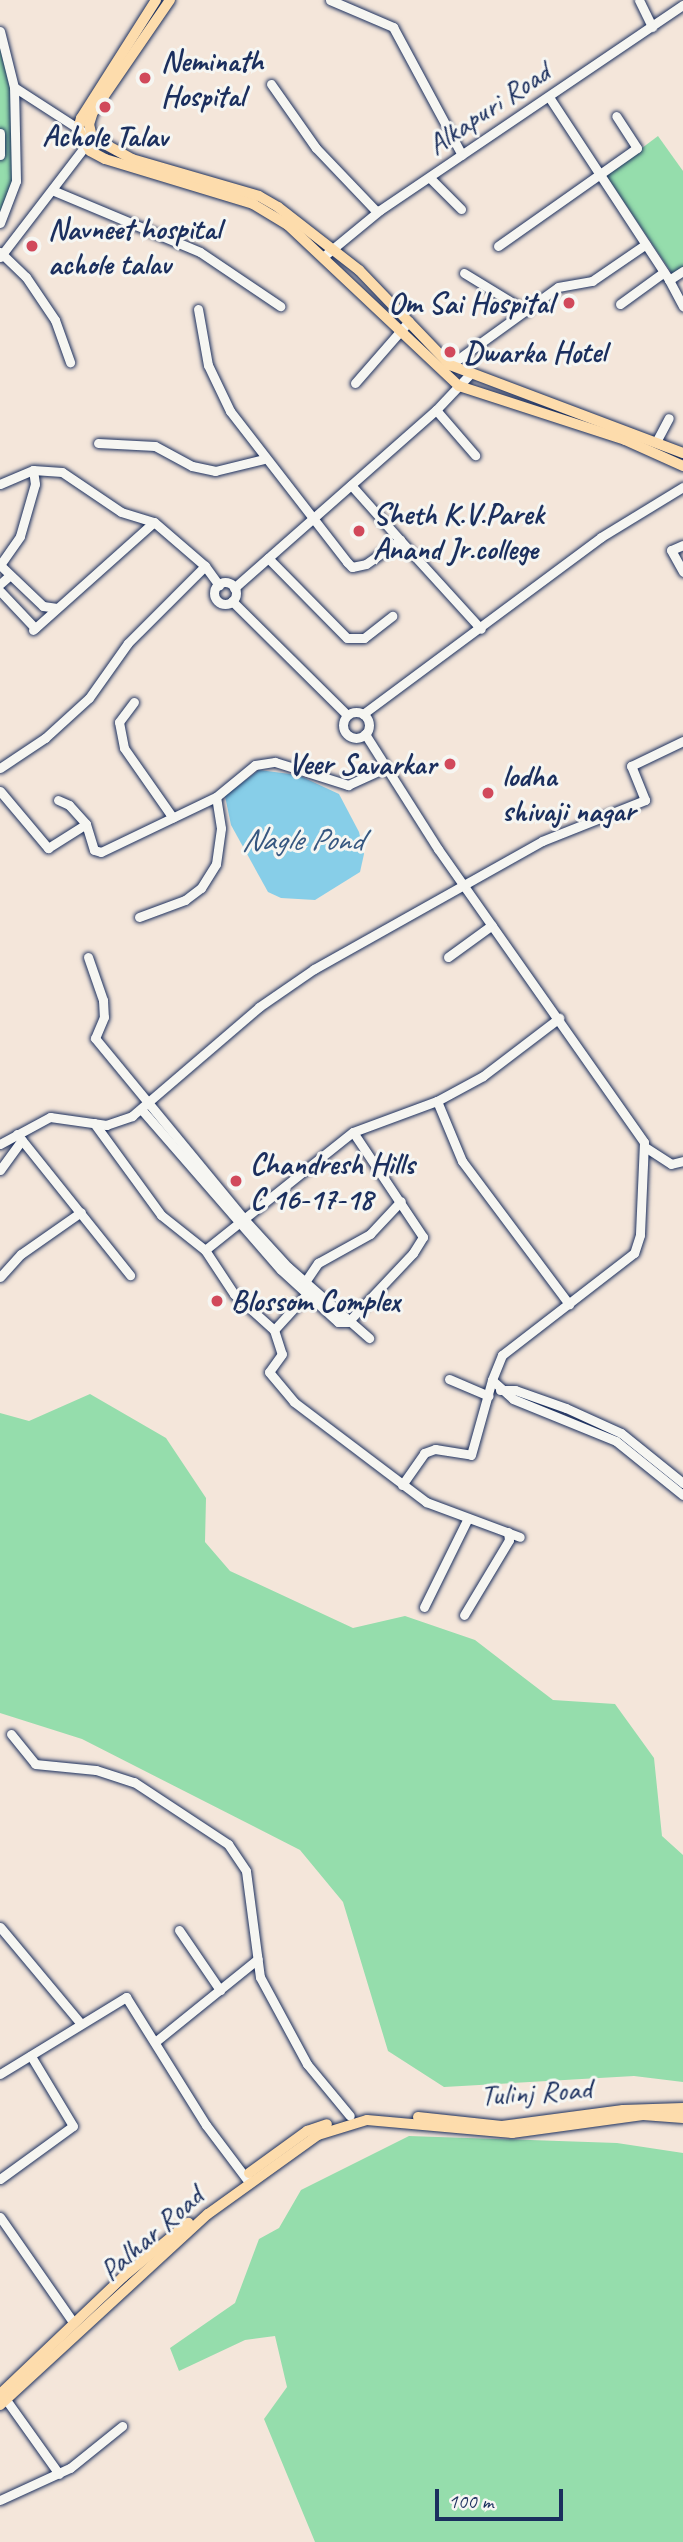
<!DOCTYPE html>
<style>
body{margin:0}
#map{position:relative;width:683px;height:2542px;overflow:hidden;background:#f4e6da;font-family:Caveat,sans-serif}
div>[style]{position:absolute}
[style*='--x']{left:calc(var(--x)*1px);top:calc(var(--y)*1px);width:calc(var(--w)*1px);rotate:calc(var(--a)*1deg)}
.green>*{inset:0;background:#95ddac}
.water>*{inset:0;background:#87cee8}
.roads{filter:drop-shadow(0 0 2px #1b2f5e) drop-shadow(0 0 2px #1b2f5e)}
.minor>*{height:9px;margin:-4.5px;padding:0 4.5px;transform-origin:4.5px;border-radius:4.5px;background:#f6f6f2}
.minor>.ring{margin:-4.5px;padding:0;box-sizing:content-box;background:none;border:9px solid #f6f6f2;border-radius:50%}
.major>*{height:10px;margin:-5px;padding:0 5px;transform-origin:5px;border-radius:5px;background:#fddcac}
.dots>*{width:19px;height:19px;translate:-50% -50%;box-sizing:border-box;border:4px solid #f6f6f2;border-radius:50%}
span{translate:-50% -50%;white-space:nowrap;text-align:center;line-height:1.15;-webkit-text-stroke:6px #f6f6f2;paint-order:stroke}
.poi-label{font-size:30px;color:#1b2f5e;font-weight:700}
.left{translate:0 -50%;text-align:left}
.right{translate:-100% -50%;text-align:right}
.street-label{font-size:30px;color:#1b2f5e}
.water-label{font-size:32px;color:#365780;font-style:italic}
.scale{position:absolute;left:435px;top:2489px;width:128px;height:32px;box-sizing:border-box;border:4px solid #1b2f5e;border-top:0;padding-left:9px;font-size:21px;line-height:24px;white-space:nowrap;color:#1b2f5e;-webkit-text-stroke:5px #f6f6f2;paint-order:stroke}
</style>
<div id="map">
<div class="green">
<i style="clip-path:polygon(0 31px,14px 76px,16px 181px,0 223px)"></i>
<i style="clip-path:polygon(658px 136px,683px 171px,683px 269px,673px 275px,606px 175px)"></i>
<i style="clip-path:polygon(90px 1394px,166px 1438px,206px 1498px,205px 1542px,230px 1571px,353px 1628px,405px 1616px,475px 1640px,553px 1700px,615px 1704px,654px 1758px,662px 1836px,683px 1855px,683px 2082px,634px 2076px,444px 2087px,388px 2051px,343px 1902px,300px 1850px,82px 1739px,0 1713px,0 1413px,29px 1421px)"></i>
<i style="clip-path:polygon(409px 2136px,617px 2143px,683px 2153px,683px 2542px,315px 2542px,264px 2419px,287px 2387px,275px 2336px,245px 2340px,179px 2371px,170px 2348px,235px 2303px,259px 2239px,279px 2228px,301px 2190px)"></i>
</div>
<div class="water">
<i style="clip-path:polygon(259px 770px,298px 775px,339px 794px,359px 832px,364px 854px,360px 872px,315px 900px,281px 898px,268px 892px,231px 825px,225px 796px)"></i>
</div>
<div class="roads">
<div class="minor">
<i style="--x:330;--y:0;--w:69;--a:23.2"></i>
<i style="--x:393;--y:27;--w:145;--a:61.7"></i>
<i style="--x:639;--y:0;--w:30;--a:64"></i>
<i style="--x:0;--y:31;--w:58;--a:76"></i>
<i style="--x:14;--y:87;--w:81;--a:32.9"></i>
<i style="--x:271;--y:84;--w:78;--a:54.9"></i>
<i style="--x:316;--y:148;--w:88;--a:46.4"></i>
<i style="--x:549;--y:97;--w:219;--a:56.7"></i>
<i style="--x:669;--y:280;--w:17;--a:-33"></i>
<i style="--x:0;--y:133;--w:22;--a:90"></i>
<i style="--x:430;--y:178;--w:44;--a:45"></i>
<i style="--x:52;--y:190;--w:160;--a:22.7"></i>
<i style="--x:200;--y:252;--w:97;--a:34"></i>
<i style="--x:0;--y:223;--w:45;--a:-69.1"></i>
<i style="--x:16;--y:181;--w:94;--a:-91.2"></i>
<i style="--x:498;--y:246;--w:170;--a:-35.2"></i>
<i style="--x:637;--y:148;--w:38;--a:-123"></i>
<i style="--x:0;--y:252;--w:36;--a:44"></i>
<i style="--x:26;--y:277;--w:52;--a:56"></i>
<i style="--x:55;--y:320;--w:45;--a:70.3"></i>
<i style="--x:324;--y:256;--w:72;--a:-39.4"></i>
<i style="--x:380;--y:210;--w:366;--a:-34.1"></i>
<i style="--x:0;--y:257;--w:146;--a:-52.5"></i>
<i style="--x:464;--y:273;--w:73;--a:31.5"></i>
<i style="--x:669;--y:280;--w:30;--a:62"></i>
<i style="--x:620;--y:304;--w:54;--a:-36"></i>
<i style="--x:198;--y:309;--w:57;--a:79.9"></i>
<i style="--x:208;--y:365;--w:51;--a:64.4"></i>
<i style="--x:230;--y:411;--w:191;--a:52.2"></i>
<i style="--x:347;--y:562;--w:7;--a:45"></i>
<i style="--x:352;--y:567;--w:14;--a:-12"></i>
<i style="--x:366;--y:564;--w:42;--a:-35.2"></i>
<i style="--x:400;--y:540;--w:120;--a:47.7"></i>
<i style="--x:450;--y:365;--w:133;--a:-35.8"></i>
<i style="--x:558;--y:287;--w:35;--a:-10"></i>
<i style="--x:592;--y:281;--w:65;--a:-34.4"></i>
<i style="--x:355;--y:383;--w:82;--a:-48.9"></i>
<i style="--x:436;--y:410;--w:60;--a:49.1"></i>
<i style="--x:656;--y:442;--w:27;--a:-62"></i>
<i style="--x:98;--y:443;--w:57;--a:3"></i>
<i style="--x:155;--y:446;--w:42;--a:28.4"></i>
<i style="--x:192;--y:466;--w:24;--a:12"></i>
<i style="--x:215;--y:471;--w:50;--a:-13.8"></i>
<i style="--x:0;--y:484;--w:36;--a:-23"></i>
<i style="--x:33;--y:470;--w:29;--a:4"></i>
<i style="--x:62;--y:472;--w:71;--a:34.1"></i>
<i style="--x:121;--y:512;--w:34;--a:17"></i>
<i style="--x:154;--y:522;--w:67;--a:40.8"></i>
<i style="--x:205;--y:566;--w:24;--a:54"></i>
<i style="--x:351;--y:485;--w:74;--a:48.3"></i>
<i style="--x:683;--y:545;--w:13;--a:157"></i>
<i style="--x:671;--y:550;--w:25;--a:61"></i>
<i style="--x:268;--y:558;--w:112;--a:45.4"></i>
<i style="--x:347;--y:638;--w:17;--a:0"></i>
<i style="--x:364;--y:638;--w:36;--a:-38"></i>
<i style="--x:0;--y:565;--w:35;--a:-55"></i>
<i style="--x:20;--y:536;--w:54;--a:-73.9"></i>
<i style="--x:35;--y:484;--w:14;--a:-98"></i>
<i style="--x:0;--y:565;--w:59;--a:43.6"></i>
<i style="--x:43;--y:606;--w:14;--a:8"></i>
<i class="ring" style="left:214px;top:582px;width:13px;height:13px"></i>
<i style="--x:0;--y:584;--w:13;--a:-42"></i>
<i style="--x:234;--y:588;--w:269;--a:-41.4"></i>
<i style="--x:436;--y:410;--w:50;--a:-46.6"></i>
<i style="--x:0;--y:591;--w:51;--a:46.6"></i>
<i style="--x:232;--y:601;--w:162;--a:44.7"></i>
<i style="--x:33;--y:630;--w:162;--a:-41.8"></i>
<i style="--x:134;--y:702;--w:25;--a:127"></i>
<i style="--x:119;--y:722;--w:26;--a:79"></i>
<i style="--x:124;--y:748;--w:85;--a:55"></i>
<i class="ring" style="left:343px;top:712px;width:17px;height:17px"></i>
<i style="--x:363;--y:714;--w:297;--a:-36.6"></i>
<i style="--x:601;--y:537;--w:96;--a:-31.4"></i>
<i style="--x:365;--y:734;--w:136;--a:57.6"></i>
<i style="--x:438;--y:849;--w:358;--a:54.9"></i>
<i style="--x:644;--y:1142;--w:93;--a:92.5"></i>
<i style="--x:640;--y:1235;--w:19;--a:108"></i>
<i style="--x:634;--y:1253;--w:167;--a:142.3"></i>
<i style="--x:502;--y:1355;--w:27;--a:112"></i>
<i style="--x:492;--y:1380;--w:28;--a:42"></i>
<i style="--x:513;--y:1399;--w:111;--a:22.2"></i>
<i style="--x:616;--y:1441;--w:86;--a:38.9"></i>
<i style="--x:0;--y:768;--w:54;--a:-33.7"></i>
<i style="--x:45;--y:738;--w:59;--a:-42.3"></i>
<i style="--x:89;--y:698;--w:67;--a:-54.7"></i>
<i style="--x:128;--y:643;--w:109;--a:-45"></i>
<i style="--x:0;--y:791;--w:75;--a:49.9"></i>
<i style="--x:48;--y:848;--w:45;--a:-32.3"></i>
<i style="--x:58;--y:800;--w:12;--a:24"></i>
<i style="--x:69;--y:805;--w:25;--a:48"></i>
<i style="--x:86;--y:824;--w:27;--a:73"></i>
<i style="--x:94;--y:850;--w:7;--a:16"></i>
<i style="--x:101;--y:852;--w:127;--a:-25.6"></i>
<i style="--x:139;--y:917;--w:49;--a:-20.3"></i>
<i style="--x:185;--y:900;--w:20;--a:-37"></i>
<i style="--x:201;--y:888;--w:28;--a:-58"></i>
<i style="--x:216;--y:864;--w:36;--a:-82"></i>
<i style="--x:221;--y:828;--w:31;--a:-99"></i>
<i style="--x:216;--y:797;--w:50;--a:-39.4"></i>
<i style="--x:255;--y:765;--w:20;--a:-9"></i>
<i style="--x:275;--y:762;--w:77;--a:17.5"></i>
<i style="--x:348;--y:785;--w:41;--a:-24.7"></i>
<i style="--x:88;--y:957;--w:46;--a:70.8"></i>
<i style="--x:103;--y:1000;--w:17;--a:87"></i>
<i style="--x:104;--y:1017;--w:23;--a:113"></i>
<i style="--x:95;--y:1038;--w:234;--a:50.5"></i>
<i style="--x:244;--y:1219;--w:65;--a:47.5"></i>
<i style="--x:288;--y:1267;--w:108;--a:41.2"></i>
<i style="--x:448;--y:957;--w:54;--a:-36"></i>
<i style="--x:437;--y:1101;--w:65;--a:67.4"></i>
<i style="--x:462;--y:1161;--w:179;--a:53.2"></i>
<i style="--x:141;--y:1109;--w:213;--a:49"></i>
<i style="--x:281;--y:1270;--w:77;--a:42.4"></i>
<i style="--x:338;--y:1322;--w:10;--a:0"></i>
<i style="--x:94;--y:1123;--w:114;--a:53.9"></i>
<i style="--x:161;--y:1215;--w:56;--a:38.5"></i>
<i style="--x:205;--y:1250;--w:53;--a:56.6"></i>
<i style="--x:234;--y:1294;--w:54;--a:42"></i>
<i style="--x:274;--y:1330;--w:25;--a:72"></i>
<i style="--x:282;--y:1354;--w:22;--a:126"></i>
<i style="--x:269;--y:1372;--w:39;--a:50"></i>
<i style="--x:294;--y:1402;--w:166;--a:37.1"></i>
<i style="--x:426;--y:1502;--w:100;--a:20.4"></i>
<i style="--x:17;--y:1134;--w:181;--a:51.3"></i>
<i style="--x:0;--y:1144;--w:57;--a:-28.4"></i>
<i style="--x:50;--y:1117;--w:57;--a:8.1"></i>
<i style="--x:106;--y:1125;--w:28;--a:-19"></i>
<i style="--x:132;--y:1116;--w:167;--a:-40.6"></i>
<i style="--x:259;--y:1007;--w:67;--a:-34.6"></i>
<i style="--x:314;--y:969;--w:261;--a:-29.3"></i>
<i style="--x:542;--y:841;--w:111;--a:-21.7"></i>
<i style="--x:645;--y:800;--w:37;--a:-112"></i>
<i style="--x:631;--y:766;--w:58;--a:-25.7"></i>
<i style="--x:645;--y:1147;--w:31;--a:33"></i>
<i style="--x:671;--y:1164;--w:12;--a:-14"></i>
<i style="--x:0;--y:1170;--w:37;--a:-54"></i>
<i style="--x:205;--y:1250;--w:189;--a:-38.6"></i>
<i style="--x:353;--y:1132;--w:90;--a:-20.3"></i>
<i style="--x:437;--y:1101;--w:52;--a:-28.5"></i>
<i style="--x:483;--y:1076;--w:96;--a:-37.3"></i>
<i style="--x:0;--y:1277;--w:31;--a:-48"></i>
<i style="--x:21;--y:1254;--w:73;--a:-35"></i>
<i style="--x:303;--y:1285;--w:27;--a:-56"></i>
<i style="--x:318;--y:1263;--w:60;--a:-29.1"></i>
<i style="--x:370;--y:1234;--w:45;--a:-46.8"></i>
<i style="--x:348;--y:1322;--w:95;--a:-46.7"></i>
<i style="--x:413;--y:1253;--w:19;--a:-58"></i>
<i style="--x:423;--y:1237;--w:126;--a:-123.7"></i>
<i style="--x:274;--y:1330;--w:47;--a:-47.6"></i>
<i style="--x:449;--y:1379;--w:43;--a:23"></i>
<i style="--x:500;--y:1390;--w:15;--a:0"></i>
<i style="--x:515;--y:1390;--w:54;--a:19.4"></i>
<i style="--x:566;--y:1408;--w:60;--a:24.4"></i>
<i style="--x:621;--y:1433;--w:80;--a:38.9"></i>
<i style="--x:402;--y:1485;--w:39;--a:-55"></i>
<i style="--x:424;--y:1453;--w:12;--a:-20"></i>
<i style="--x:435;--y:1449;--w:36;--a:9"></i>
<i style="--x:471;--y:1455;--w:78;--a:-74.4"></i>
<i style="--x:424;--y:1607;--w:99;--a:-63.7"></i>
<i style="--x:464;--y:1615;--w:87;--a:-59"></i>
<i style="--x:509;--y:1540;--w:8;--a:-97"></i>
<i style="--x:11;--y:1734;--w:38;--a:51"></i>
<i style="--x:35;--y:1764;--w:61;--a:5.6"></i>
<i style="--x:96;--y:1770;--w:40;--a:18"></i>
<i style="--x:134;--y:1782;--w:113;--a:33.4"></i>
<i style="--x:228;--y:1844;--w:32;--a:56"></i>
<i style="--x:246;--y:1871;--w:107;--a:82.5"></i>
<i style="--x:260;--y:1977;--w:99;--a:61.6"></i>
<i style="--x:307;--y:2064;--w:67;--a:50.4"></i>
<i style="--x:0;--y:1927;--w:126;--a:50.1"></i>
<i style="--x:179;--y:1930;--w:73;--a:55.7"></i>
<i style="--x:155;--y:2042;--w:132;--a:-38.9"></i>
<i style="--x:0;--y:2074;--w:148;--a:-31.4"></i>
<i style="--x:126;--y:1997;--w:151;--a:58"></i>
<i style="--x:206;--y:2125;--w:71;--a:53"></i>
<i style="--x:0;--y:2179;--w:90;--a:-36"></i>
<i style="--x:73;--y:2126;--w:82;--a:-121"></i>
<i style="--x:0;--y:2217;--w:128;--a:55.2"></i>
<i style="--x:2;--y:2394;--w:98;--a:54.5"></i>
<i style="--x:0;--y:2500;--w:77;--a:-24.6"></i>
<i style="--x:70;--y:2468;--w:67;--a:-38.9"></i>
</div>
<div class="major">
<i style="--x:156;--y:0;--w:140;--a:122.4"></i>
<i style="--x:81;--y:118;--w:11;--a:105"></i>
<i style="--x:78;--y:129;--w:25;--a:61"></i>
<i style="--x:90;--y:151;--w:17;--a:28"></i>
<i style="--x:105;--y:159;--w:155;--a:16.9"></i>
<i style="--x:253;--y:204;--w:41;--a:31"></i>
<i style="--x:288;--y:225;--w:235;--a:43.3"></i>
<i style="--x:459;--y:386;--w:175;--a:18"></i>
<i style="--x:625;--y:440;--w:64;--a:24.1"></i>
<i style="--x:170;--y:0;--w:136;--a:124.5"></i>
<i style="--x:93;--y:112;--w:13;--a:108"></i>
<i style="--x:89;--y:124;--w:13;--a:77"></i>
<i style="--x:92;--y:137;--w:46;--a:28.8"></i>
<i style="--x:132;--y:159;--w:132;--a:16.2"></i>
<i style="--x:259;--y:196;--w:22;--a:30"></i>
<i style="--x:278;--y:207;--w:103;--a:37.9"></i>
<i style="--x:359;--y:270;--w:132;--a:46.2"></i>
<i style="--x:450;--y:365;--w:249;--a:20.7"></i>
<i style="--x:418;--y:2117;--w:84;--a:6.1"></i>
<i style="--x:502;--y:2126;--w:122;--a:-7.5"></i>
<i style="--x:623;--y:2110;--w:60;--a:-1.9"></i>
<i style="--x:249;--y:2173;--w:72;--a:-35.9"></i>
<i style="--x:307;--y:2131;--w:21;--a:-19"></i>
<i style="--x:0;--y:2394;--w:170;--a:-43.6"></i>
<i style="--x:123;--y:2277;--w:85;--a:-39.7"></i>
<i style="--x:0;--y:2405;--w:282;--a:-42.6"></i>
<i style="--x:208;--y:2214;--w:135;--a:-35.7"></i>
<i style="--x:318;--y:2135;--w:51;--a:-17"></i>
<i style="--x:367;--y:2120;--w:146;--a:5.1"></i>
<i style="--x:512;--y:2133;--w:132;--a:-7.8"></i>
<i style="--x:643;--y:2115;--w:40;--a:4.3"></i>
</div>
</div>
<div class="dots">
<i style="left:145px;top:78px;background:#d1495b"></i>
<i style="left:105px;top:107px;background:#d1495b"></i>
<i style="left:32px;top:246px;background:#d1495b"></i>
<i style="left:569px;top:303px;background:#d1495b"></i>
<i style="left:450px;top:352px;background:#d1495b"></i>
<i style="left:359px;top:531px;background:#d1495b"></i>
<i style="left:450px;top:764px;background:#d1495b"></i>
<i style="left:488px;top:793px;background:#d1495b"></i>
<i style="left:236px;top:1181px;background:#d1495b"></i>
<i style="left:217px;top:1301px;background:#d1495b"></i>
</div>
<div class="poi-label">
<span class="left" style="left:161px;top:78px">Neminath<br>Hospital</span>
<span style="left:105px;top:136px">Achole Talav</span>
<span class="left" style="left:48px;top:246px">Navneet hospital<br>achole talav</span>
<span class="right" style="left:553px;top:303px">Om Sai Hospital</span>
<span class="left" style="left:464px;top:352px">Dwarka Hotel</span>
<span class="left" style="left:373px;top:531px">Sheth K.V.Parek<br>Anand Jr.college</span>
<span class="right" style="left:436px;top:764px">Veer Savarkar</span>
<span class="left" style="left:502px;top:793px">lodha<br>shivaji nagar</span>
<span class="left" style="left:250px;top:1181px">Chandresh Hills<br>C 16-17-18</span>
<span class="left" style="left:231px;top:1301px">Blossom Complex</span>
</div>
<div class="street-label">
<span style="left:488px;top:108px;rotate:-34deg">Alkapuri Road</span>
<span style="left:536px;top:2092px;rotate:-4deg">Tulinj Road</span>
<span style="left:151px;top:2233px;rotate:-41deg">Palhar Road</span>
</div>
<div class="water-label">
<span style="left:302px;top:840px">Nagle Pond</span>
</div>
<div class="scale">100 m</div>
</div>
